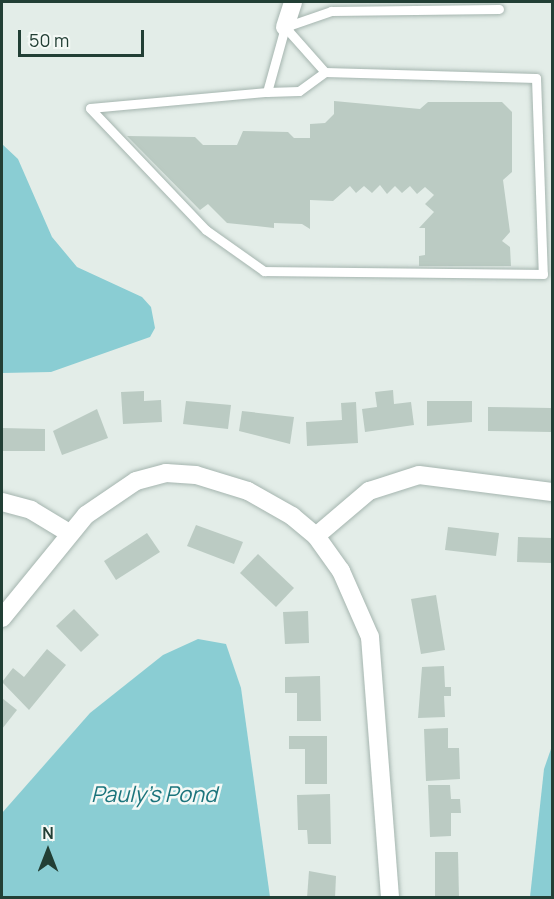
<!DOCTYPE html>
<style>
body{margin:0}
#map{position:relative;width:554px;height:899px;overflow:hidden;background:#e3ede8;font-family:Manrope,sans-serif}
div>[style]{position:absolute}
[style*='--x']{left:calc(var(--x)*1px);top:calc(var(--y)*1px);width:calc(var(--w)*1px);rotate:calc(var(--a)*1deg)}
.water>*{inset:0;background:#8acdd3}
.building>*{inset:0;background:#bbcbc3}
.roads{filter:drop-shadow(0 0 2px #a5b5af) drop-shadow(0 0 2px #a5b5af)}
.service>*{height:9px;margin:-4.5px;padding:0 4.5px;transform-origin:4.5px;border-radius:4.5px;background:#fff}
.minor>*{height:18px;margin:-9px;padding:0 9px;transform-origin:9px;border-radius:9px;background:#fff}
span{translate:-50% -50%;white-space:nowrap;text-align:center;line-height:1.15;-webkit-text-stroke:5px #f4f9f6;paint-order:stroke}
.water-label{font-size:22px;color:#1b747c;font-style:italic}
.frame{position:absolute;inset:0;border:3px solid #223f35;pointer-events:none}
.north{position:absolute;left:18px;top:821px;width:60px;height:60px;-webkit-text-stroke:4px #f4f9f6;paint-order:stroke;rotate:0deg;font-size:16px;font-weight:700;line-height:24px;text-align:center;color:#223f35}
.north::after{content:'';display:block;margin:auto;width:21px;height:27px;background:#223f35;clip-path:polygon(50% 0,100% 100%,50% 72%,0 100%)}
.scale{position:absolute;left:18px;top:30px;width:126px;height:27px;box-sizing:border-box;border:3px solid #223f35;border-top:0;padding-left:8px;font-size:18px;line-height:21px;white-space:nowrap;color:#223f35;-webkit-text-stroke:4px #f4f9f6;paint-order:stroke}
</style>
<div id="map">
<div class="water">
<i style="clip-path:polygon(2px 144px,18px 159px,52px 237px,77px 267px,142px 297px,151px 307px,155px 328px,150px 337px,51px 372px,2px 373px)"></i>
<i style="clip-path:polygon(198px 639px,226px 644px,241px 688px,270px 897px,2px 897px,2px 813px,90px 713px,163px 655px)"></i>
<i style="clip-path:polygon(552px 746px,552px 897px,530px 897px,544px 769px)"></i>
</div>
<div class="building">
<i style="clip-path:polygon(334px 101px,420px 109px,428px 102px,502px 102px,512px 112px,512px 172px,503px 180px,510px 232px,502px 241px,510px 247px,511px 266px,419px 266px,419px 256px,425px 255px,425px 228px,419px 228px,434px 212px,425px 204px,434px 195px,425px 187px,417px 194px,410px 186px,402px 193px,395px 186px,387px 194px,380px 185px,372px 193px,364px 186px,356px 193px,350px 186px,333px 201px,310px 200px,310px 229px,302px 224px,274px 223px,274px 228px,227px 223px,208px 204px,200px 210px,127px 136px,195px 137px,203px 145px,237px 145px,243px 131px,288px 132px,294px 138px,310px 138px,310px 124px,325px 123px,334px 114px)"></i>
<i style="clip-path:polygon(393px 390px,394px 404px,411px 402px,414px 425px,365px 432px,362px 409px,377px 407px,375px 392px)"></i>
<i style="clip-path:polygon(144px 391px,144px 401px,161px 400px,162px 422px,123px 424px,121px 392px)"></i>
<i style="clip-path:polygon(186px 401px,231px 405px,228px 429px,183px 424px)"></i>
<i style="clip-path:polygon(427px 401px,472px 401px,472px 422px,427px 426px)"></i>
<i style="clip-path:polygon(356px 402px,358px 443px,307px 446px,306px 422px,342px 420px,341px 403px)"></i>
<i style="clip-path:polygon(488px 407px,551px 408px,551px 432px,488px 431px)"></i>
<i style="clip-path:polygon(97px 409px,108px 438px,62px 455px,53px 431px)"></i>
<i style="clip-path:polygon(242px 411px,294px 417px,290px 444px,239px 431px)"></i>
<i style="clip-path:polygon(2px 428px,45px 429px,45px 451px,2px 451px)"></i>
<i style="clip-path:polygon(196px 525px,243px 542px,234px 564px,187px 546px)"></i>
<i style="clip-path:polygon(448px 527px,499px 533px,496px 556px,445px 550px)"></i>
<i style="clip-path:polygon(147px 533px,160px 552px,116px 580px,104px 561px)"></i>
<i style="clip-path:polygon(518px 537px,552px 538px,552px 563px,517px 562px)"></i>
<i style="clip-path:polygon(258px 554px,294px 588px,276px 607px,240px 573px)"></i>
<i style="clip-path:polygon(436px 595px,445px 650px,421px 654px,411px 599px)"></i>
<i style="clip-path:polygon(74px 609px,99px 635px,81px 652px,56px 626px)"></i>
<i style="clip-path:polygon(308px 611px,309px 643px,285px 644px,283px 612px)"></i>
<i style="clip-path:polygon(47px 649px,66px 665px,29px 710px,2px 682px,13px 668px,24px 677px)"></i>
<i style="clip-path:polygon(444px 666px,445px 687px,451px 687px,451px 696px,444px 696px,445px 717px,418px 718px,422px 667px)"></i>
<i style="clip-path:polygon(320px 676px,321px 721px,297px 721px,297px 693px,285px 693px,285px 677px)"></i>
<i style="clip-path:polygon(2px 698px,17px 710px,2px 729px)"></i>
<i style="clip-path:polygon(448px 728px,448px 748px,459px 748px,460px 779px,426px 781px,424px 729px)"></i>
<i style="clip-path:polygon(289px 736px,327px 736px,327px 784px,305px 784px,305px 749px,289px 749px)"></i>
<i style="clip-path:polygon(428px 785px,450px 785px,451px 799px,460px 799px,461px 813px,451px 813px,451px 836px,430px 837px)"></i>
<i style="clip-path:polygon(330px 794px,331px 844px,308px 844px,307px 830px,298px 830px,297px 795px)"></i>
<i style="clip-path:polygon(435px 852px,458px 852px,459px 898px,435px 898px)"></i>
<i style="clip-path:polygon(309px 871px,336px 876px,335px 898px,307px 898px)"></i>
</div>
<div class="roads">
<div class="service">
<i style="--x:285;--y:27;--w:60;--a:48.4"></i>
<i style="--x:325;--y:72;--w:211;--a:1.6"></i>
<i style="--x:536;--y:78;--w:196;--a:88"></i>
<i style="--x:543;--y:274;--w:279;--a:-179.4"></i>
<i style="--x:264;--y:271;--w:71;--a:-144.7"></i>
<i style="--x:206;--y:230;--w:168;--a:-133.6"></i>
<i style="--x:90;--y:108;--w:178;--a:-5.2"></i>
<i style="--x:267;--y:92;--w:67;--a:-74.5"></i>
<i style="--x:285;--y:27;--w:49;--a:-19.2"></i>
<i style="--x:331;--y:11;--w:168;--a:-0.7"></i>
<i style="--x:267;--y:92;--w:32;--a:-2"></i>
<i style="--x:299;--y:91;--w:32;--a:-36"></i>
</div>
<div class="minor">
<i style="--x:285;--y:27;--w:26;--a:-72"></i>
<i style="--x:2;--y:502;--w:30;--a:15"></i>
<i style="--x:31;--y:510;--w:44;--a:31.2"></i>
<i style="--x:316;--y:536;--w:70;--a:-40.3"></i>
<i style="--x:369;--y:491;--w:52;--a:-17.7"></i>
<i style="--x:419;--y:475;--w:134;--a:7.3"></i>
<i style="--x:2;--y:618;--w:133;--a:-50.8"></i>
<i style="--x:86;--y:515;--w:60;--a:-34.2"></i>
<i style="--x:136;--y:481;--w:31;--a:-15"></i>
<i style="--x:166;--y:473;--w:30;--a:4"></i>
<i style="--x:196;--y:475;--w:54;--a:17.1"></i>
<i style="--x:248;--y:491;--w:51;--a:29.6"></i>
<i style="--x:292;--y:516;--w:31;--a:40"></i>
<i style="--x:316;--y:536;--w:43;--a:54.5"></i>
<i style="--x:341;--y:571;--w:72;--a:66.3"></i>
<i style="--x:370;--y:637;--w:262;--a:85.6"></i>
</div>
</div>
<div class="water-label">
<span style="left:154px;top:795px">Pauly's Pond</span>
</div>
<div class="frame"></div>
<div class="north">N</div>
<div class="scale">50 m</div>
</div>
